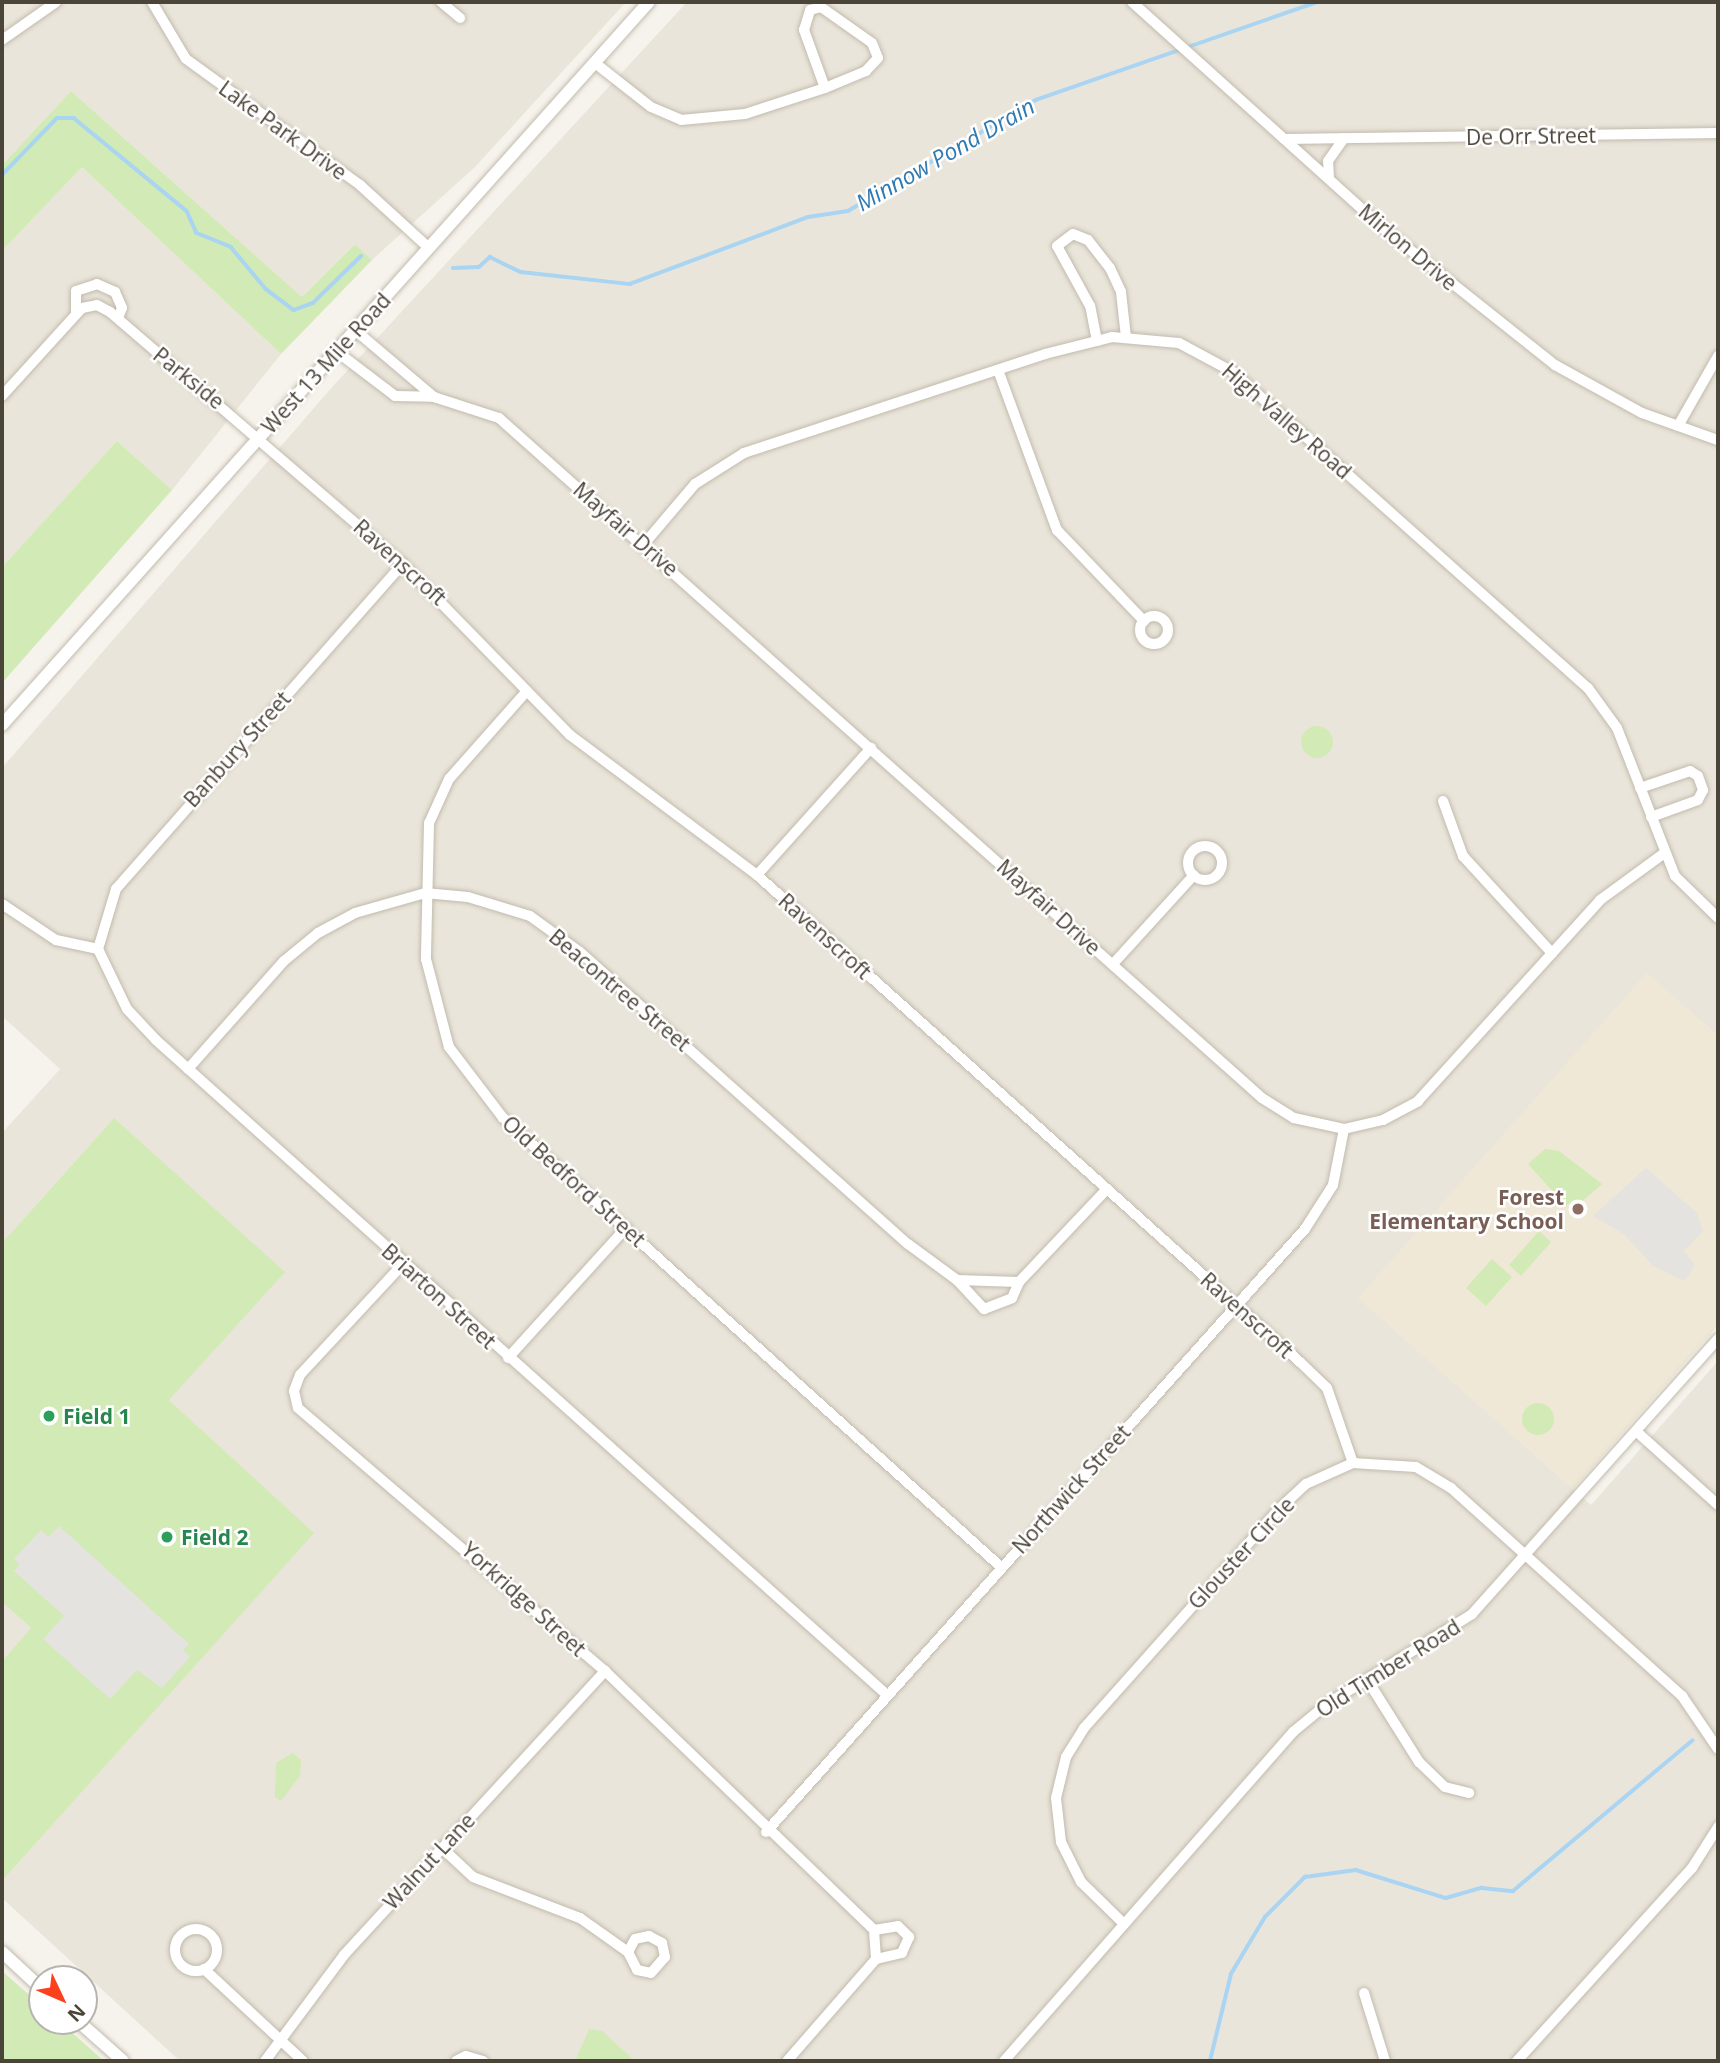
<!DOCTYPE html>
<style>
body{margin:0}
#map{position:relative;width:1720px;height:2063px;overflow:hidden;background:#f6f3ec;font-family:"Open Sans",sans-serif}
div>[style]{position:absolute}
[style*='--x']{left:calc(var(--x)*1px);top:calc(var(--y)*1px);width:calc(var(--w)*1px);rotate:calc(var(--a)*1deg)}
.residential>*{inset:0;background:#eae5da}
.education>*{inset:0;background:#efe8d6}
.green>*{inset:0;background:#d2eab5}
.round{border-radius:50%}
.parking>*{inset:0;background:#e5e3e0}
.stream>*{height:3.5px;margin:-1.75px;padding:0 1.75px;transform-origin:1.75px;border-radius:1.75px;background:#a9d4f2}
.roads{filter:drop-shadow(0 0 2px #c2bbae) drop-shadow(0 0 2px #c2bbae)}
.minor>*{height:10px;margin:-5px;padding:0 5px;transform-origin:5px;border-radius:5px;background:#fff}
.minor>.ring{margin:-5px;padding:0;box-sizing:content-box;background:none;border:10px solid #fff;border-radius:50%}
.tertiary>*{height:12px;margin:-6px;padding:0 6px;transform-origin:6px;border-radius:6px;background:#fff}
.dots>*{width:19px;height:19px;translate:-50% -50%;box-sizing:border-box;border:4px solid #fff;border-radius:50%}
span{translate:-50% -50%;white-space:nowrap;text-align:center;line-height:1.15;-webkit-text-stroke:5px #fff;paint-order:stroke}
.street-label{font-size:21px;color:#4b4439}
.education-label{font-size:21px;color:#785e54;font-weight:700}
.right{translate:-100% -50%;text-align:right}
.leisure-label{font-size:21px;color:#27864d;font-weight:700}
.left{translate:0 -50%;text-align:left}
.water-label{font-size:23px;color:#2e7ab2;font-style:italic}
.frame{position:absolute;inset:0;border:4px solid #4b4439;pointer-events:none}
.north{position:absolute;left:28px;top:1965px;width:70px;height:70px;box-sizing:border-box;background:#fff;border:2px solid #b7b4b0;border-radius:50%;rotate:134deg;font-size:19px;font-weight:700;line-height:28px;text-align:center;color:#4b4439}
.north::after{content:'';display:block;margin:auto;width:24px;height:32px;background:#fc3f1d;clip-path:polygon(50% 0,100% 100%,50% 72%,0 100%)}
</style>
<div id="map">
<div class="residential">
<i style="clip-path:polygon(2px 2px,626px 2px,475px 167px,372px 260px,355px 244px,302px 297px,71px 91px,2px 165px)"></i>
<i style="clip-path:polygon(687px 2px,1718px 2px,1718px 1036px,1647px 974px,1359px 1298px,1591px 1505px,1718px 1361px,1718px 2061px,180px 2061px,2px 1898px,2px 1881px,313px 1533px,169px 1400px,114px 1118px,2px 1243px,2px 1133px,60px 1069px,2px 1016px,2px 768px,334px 385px)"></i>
<i style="clip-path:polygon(82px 167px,281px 354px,172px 490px,117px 441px,2px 567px,2px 251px)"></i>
<i style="clip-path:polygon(2px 1602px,31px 1628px,2px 1661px)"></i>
</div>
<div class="education">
<i style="clip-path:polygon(1647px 973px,1718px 1036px,1718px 1325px,1573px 1489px,1358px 1298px)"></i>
</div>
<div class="green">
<i style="clip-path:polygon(71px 91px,302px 297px,355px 244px,372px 260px,281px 354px,82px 167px,2px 251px,2px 165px)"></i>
<i style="clip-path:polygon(117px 441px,172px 490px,2px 683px,2px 567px)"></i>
<i class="round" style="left:1301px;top:726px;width:32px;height:32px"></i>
<i style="clip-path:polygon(114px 1118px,285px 1272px,169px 1400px,314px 1533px,2px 1881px,2px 1661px,31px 1628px,2px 1602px,2px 1243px)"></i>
<i style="clip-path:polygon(1545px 1149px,1559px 1151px,1602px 1184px,1578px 1205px,1574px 1200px,1566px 1206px,1528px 1164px)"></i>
<i style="clip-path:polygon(1539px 1231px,1551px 1242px,1521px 1276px,1509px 1265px)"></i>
<i style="clip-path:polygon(1492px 1259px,1512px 1277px,1486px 1306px,1466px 1288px)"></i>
<i class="round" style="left:1522px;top:1403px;width:32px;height:32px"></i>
<i style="clip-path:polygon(293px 1753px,301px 1760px,300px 1776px,281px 1801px,275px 1797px,276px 1763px)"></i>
<i style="clip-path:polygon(2px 1971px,42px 2006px,42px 2021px,59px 2021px,104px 2061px,2px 2061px)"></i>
<i style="clip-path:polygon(589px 2029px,602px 2031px,635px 2061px,575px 2061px)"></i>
</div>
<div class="parking">
<i style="clip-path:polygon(1646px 1168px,1697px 1213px,1703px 1231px,1684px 1251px,1695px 1265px,1684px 1281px,1653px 1266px,1625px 1235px,1593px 1216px)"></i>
<i style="clip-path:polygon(59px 1526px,189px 1644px,183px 1650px,190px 1657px,162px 1688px,137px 1670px,110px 1699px,43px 1639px,64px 1616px,14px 1571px,20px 1564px,14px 1559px,41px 1530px,49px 1537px)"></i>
</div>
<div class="stream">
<i style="--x:2;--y:175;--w:79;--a:-46"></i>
<i style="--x:57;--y:118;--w:17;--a:0"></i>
<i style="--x:74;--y:118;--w:146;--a:39.5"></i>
<i style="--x:187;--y:211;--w:24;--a:66"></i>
<i style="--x:197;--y:233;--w:37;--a:22"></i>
<i style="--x:231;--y:247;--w:55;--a:50.2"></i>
<i style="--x:266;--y:289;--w:35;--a:37"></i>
<i style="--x:294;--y:310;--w:20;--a:-20"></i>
<i style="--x:313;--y:303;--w:67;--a:-44.4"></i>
<i style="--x:453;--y:268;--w:26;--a:-2"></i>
<i style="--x:479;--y:267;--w:15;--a:-42"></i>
<i style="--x:490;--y:257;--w:34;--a:26"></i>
<i style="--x:521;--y:272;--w:110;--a:6.3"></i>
<i style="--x:630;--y:284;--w:190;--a:-20.6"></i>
<i style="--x:808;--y:217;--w:40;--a:-8.5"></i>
<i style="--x:848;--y:211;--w:218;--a:-30.6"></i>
<i style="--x:1036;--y:100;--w:298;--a:-19.2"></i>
<i style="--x:1210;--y:2061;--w:89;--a:-76.4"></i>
<i style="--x:1231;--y:1974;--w:66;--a:-59.2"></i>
<i style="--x:1265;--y:1917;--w:57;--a:-45"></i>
<i style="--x:1305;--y:1877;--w:51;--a:-7.8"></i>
<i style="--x:1356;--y:1870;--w:94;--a:17.3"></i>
<i style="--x:1446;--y:1898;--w:37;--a:-16"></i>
<i style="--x:1482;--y:1888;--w:31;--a:6"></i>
<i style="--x:1513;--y:1891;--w:234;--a:-40"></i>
</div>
<div class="roads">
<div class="minor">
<i style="--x:152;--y:2;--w:66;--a:59.2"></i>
<i style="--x:186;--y:59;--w:215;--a:35.9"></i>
<i style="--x:360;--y:185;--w:93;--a:42.4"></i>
<i style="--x:441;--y:2;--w:25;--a:40"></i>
<i style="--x:1132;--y:2;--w:346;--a:42"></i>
<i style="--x:1389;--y:233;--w:212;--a:38.5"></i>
<i style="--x:1555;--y:365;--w:99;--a:28.9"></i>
<i style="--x:1642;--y:413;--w:81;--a:19.6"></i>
<i style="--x:821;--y:7;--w:62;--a:35.2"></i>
<i style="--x:872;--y:43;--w:16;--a:68"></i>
<i style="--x:878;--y:58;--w:18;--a:133"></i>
<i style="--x:866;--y:71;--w:44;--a:157.5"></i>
<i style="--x:825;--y:88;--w:62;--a:-109.9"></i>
<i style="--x:804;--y:30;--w:21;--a:-73"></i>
<i style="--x:810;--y:10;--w:11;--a:-15"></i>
<i style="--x:2;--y:40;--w:66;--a:-35.1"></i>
<i style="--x:595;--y:63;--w:71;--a:38.2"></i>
<i style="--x:651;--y:107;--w:33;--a:23"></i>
<i style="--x:681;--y:120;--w:64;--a:-5.4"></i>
<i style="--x:745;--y:114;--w:84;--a:-18"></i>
<i style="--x:1284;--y:139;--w:434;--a:-0.8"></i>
<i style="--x:1329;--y:179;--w:18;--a:-93"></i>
<i style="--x:1328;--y:161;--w:28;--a:-55"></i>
<i style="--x:76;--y:313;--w:22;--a:-90"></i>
<i style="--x:76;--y:291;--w:22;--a:-18"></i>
<i style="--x:97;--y:284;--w:20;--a:24"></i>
<i style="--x:115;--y:292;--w:17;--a:66"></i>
<i style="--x:122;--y:308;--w:11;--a:112"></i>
<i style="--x:355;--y:330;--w:104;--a:40.3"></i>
<i style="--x:1097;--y:341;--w:36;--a:-101"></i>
<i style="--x:1090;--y:306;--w:68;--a:-118.8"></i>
<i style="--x:1057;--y:246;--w:20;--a:-37"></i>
<i style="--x:1073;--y:234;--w:16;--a:22"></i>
<i style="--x:1088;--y:240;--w:36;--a:52"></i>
<i style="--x:1110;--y:268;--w:26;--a:65"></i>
<i style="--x:1121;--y:292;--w:45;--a:83.7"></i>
<i style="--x:336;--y:351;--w:74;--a:37.3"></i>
<i style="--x:395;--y:396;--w:39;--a:1"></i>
<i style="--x:434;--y:397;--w:68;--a:17.9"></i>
<i style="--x:499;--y:418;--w:1022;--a:41.71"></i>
<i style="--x:1262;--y:1098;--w:38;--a:32"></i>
<i style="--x:1294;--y:1118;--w:51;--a:12.4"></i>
<i style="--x:1344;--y:1129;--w:40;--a:-13"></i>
<i style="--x:1383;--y:1120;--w:40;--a:-28"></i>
<i style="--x:1418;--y:1101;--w:271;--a:-47.8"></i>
<i style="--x:1600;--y:900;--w:78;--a:-36.1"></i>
<i style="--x:998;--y:370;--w:171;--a:69.8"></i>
<i style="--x:1057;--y:530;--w:126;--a:46.3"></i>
<i style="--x:2;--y:396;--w:119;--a:-47.7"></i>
<i style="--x:82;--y:308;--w:15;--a:-11"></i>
<i style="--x:97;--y:305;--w:15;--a:28"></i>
<i style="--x:110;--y:312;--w:386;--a:40.7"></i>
<i style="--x:403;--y:564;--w:239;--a:45.7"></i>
<i style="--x:570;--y:735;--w:234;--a:36.8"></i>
<i style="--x:757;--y:875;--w:729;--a:41.89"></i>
<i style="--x:1300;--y:1362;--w:37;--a:44"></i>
<i style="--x:1327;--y:1388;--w:79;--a:70.9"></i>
<i style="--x:1678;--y:426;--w:81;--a:-60.3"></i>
<i style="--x:644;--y:544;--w:79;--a:-49.6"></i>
<i style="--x:695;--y:484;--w:58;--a:-32.3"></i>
<i style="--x:744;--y:453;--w:317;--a:-18.2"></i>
<i style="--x:1045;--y:354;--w:69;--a:-14.2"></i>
<i style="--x:1112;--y:337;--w:67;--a:5.1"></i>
<i style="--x:1179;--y:343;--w:61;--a:28.2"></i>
<i style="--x:1233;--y:372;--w:475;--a:41.7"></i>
<i style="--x:1588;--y:688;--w:49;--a:54.1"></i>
<i style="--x:1617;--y:728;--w:159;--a:68.6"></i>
<i style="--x:1675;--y:876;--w:60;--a:44.3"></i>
<i class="ring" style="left:1140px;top:616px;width:18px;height:18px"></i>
<i style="--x:526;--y:692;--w:116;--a:131.5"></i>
<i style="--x:449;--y:779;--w:48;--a:114.4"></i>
<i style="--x:429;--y:823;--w:136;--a:91.3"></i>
<i style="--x:426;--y:959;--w:91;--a:75.4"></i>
<i style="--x:449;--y:1047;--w:89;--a:52.7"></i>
<i style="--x:503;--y:1118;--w:671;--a:42.04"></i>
<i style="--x:1640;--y:788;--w:53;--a:-18.8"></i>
<i style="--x:1690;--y:771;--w:9;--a:32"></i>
<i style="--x:1698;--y:776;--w:15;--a:70"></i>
<i style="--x:1703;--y:790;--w:11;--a:117"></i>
<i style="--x:1698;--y:800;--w:50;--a:160.1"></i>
<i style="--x:1443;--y:801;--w:59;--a:70"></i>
<i style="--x:1463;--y:856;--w:132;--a:47.5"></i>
<i class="ring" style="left:1188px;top:846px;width:24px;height:24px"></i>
<i style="--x:757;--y:875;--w:171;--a:-48.1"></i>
<i style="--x:2;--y:904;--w:65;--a:33.7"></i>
<i style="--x:56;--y:940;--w:43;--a:12.1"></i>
<i style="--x:98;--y:949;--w:67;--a:64.2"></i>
<i style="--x:127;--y:1009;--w:42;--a:46.9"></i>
<i style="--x:156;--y:1040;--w:982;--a:41.86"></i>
<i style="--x:98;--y:949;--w:63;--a:-73.3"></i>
<i style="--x:116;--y:889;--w:434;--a:-48.6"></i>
<i style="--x:1113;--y:964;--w:120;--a:-47.7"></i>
<i style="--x:188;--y:1069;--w:144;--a:-48.4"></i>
<i style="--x:284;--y:961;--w:44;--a:-39.5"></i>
<i style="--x:318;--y:933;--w:42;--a:-28.4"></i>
<i style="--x:355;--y:913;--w:73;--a:-15.9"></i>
<i style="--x:425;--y:893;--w:43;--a:5.3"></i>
<i style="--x:468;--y:897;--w:65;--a:17"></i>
<i style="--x:530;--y:916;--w:62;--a:35.8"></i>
<i style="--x:580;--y:952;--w:439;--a:41.7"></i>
<i style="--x:908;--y:1244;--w:61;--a:36.3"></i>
<i style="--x:957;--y:1280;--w:62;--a:1.8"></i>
<i style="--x:1019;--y:1282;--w:127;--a:-46.6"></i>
<i style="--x:403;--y:1264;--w:151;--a:132.9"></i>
<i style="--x:300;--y:1375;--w:17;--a:111"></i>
<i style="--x:294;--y:1391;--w:17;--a:77"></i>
<i style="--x:298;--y:1408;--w:404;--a:40.6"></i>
<i style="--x:605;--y:1671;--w:373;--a:43.9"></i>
<i style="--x:874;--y:1930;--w:29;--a:86"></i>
<i style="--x:876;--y:1959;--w:135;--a:131.1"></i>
<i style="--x:957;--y:1280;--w:40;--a:47"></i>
<i style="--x:984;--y:1309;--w:30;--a:-21"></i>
<i style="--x:1012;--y:1298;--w:17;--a:-66"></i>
<i style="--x:508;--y:1358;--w:176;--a:-47.8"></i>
<i style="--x:1637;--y:1432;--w:109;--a:42"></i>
<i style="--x:1368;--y:1681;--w:96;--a:57.8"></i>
<i style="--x:1419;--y:1762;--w:36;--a:44"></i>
<i style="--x:1445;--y:1787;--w:25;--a:14"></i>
<i style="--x:766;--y:1832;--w:809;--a:-48.21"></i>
<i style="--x:1305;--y:1229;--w:52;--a:-57.5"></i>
<i style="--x:1333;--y:1185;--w:57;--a:-78.9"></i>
<i style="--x:442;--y:1848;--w:42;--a:43.1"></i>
<i style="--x:473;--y:1877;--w:115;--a:21"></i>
<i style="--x:580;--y:1918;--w:59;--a:35.3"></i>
<i style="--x:628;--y:1952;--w:20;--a:63"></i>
<i style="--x:637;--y:1970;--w:14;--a:12"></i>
<i style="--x:651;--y:1973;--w:21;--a:-49"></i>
<i style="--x:665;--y:1957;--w:14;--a:-102"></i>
<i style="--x:662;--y:1943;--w:15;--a:-152"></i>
<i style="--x:649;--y:1936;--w:14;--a:168"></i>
<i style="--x:635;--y:1939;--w:15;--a:118"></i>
<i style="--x:1122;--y:1922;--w:57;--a:-135.7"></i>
<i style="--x:1081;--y:1882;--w:45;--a:-116.6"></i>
<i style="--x:1061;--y:1842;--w:44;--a:-96.5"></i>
<i style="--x:1056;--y:1798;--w:42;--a:-76.3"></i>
<i style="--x:1066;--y:1757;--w:34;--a:-58"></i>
<i style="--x:1084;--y:1728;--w:292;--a:-48.3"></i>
<i style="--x:1278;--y:1510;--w:38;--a:-43"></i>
<i style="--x:1306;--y:1484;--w:51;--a:-24.1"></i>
<i style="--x:1353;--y:1463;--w:63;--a:3.6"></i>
<i style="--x:1416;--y:1467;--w:41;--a:31"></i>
<i style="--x:1451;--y:1488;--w:311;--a:42"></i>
<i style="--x:1682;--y:1696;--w:64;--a:55.8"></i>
<i class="ring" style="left:175px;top:1929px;width:32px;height:32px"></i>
<i style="--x:874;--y:1930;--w:24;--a:-9"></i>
<i style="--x:898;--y:1926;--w:16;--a:45"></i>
<i style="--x:909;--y:1937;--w:17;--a:114"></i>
<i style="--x:902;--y:1953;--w:27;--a:167"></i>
<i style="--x:204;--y:1969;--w:135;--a:42.9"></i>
<i style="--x:1364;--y:1993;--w:71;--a:72.8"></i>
<i style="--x:265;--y:2061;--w:132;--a:-53.3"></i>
<i style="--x:344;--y:1955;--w:386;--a:-47.4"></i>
<i style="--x:456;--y:2061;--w:11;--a:-27"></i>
<i style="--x:466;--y:2056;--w:18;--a:16"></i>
<i style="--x:1004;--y:2061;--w:438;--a:-48.7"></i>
<i style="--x:1293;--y:1732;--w:44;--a:-39.5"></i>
<i style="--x:1327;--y:1704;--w:171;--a:-31.8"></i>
<i style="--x:1472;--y:1614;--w:369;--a:-48.2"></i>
<i style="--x:1517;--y:2061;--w:261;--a:-47.8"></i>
<i style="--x:1692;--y:1868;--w:49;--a:-57.6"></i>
</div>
<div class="tertiary">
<i style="--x:2;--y:725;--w:970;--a:-48.18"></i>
<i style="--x:2;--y:1952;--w:54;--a:42.8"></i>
<i style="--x:78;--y:2021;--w:60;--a:41.6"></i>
</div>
</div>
<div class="dots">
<i style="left:1578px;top:1209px;background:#8d6e63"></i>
<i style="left:49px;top:1416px;background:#2e9e5b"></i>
<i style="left:167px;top:1537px;background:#2e9e5b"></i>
</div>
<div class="street-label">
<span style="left:283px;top:130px;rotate:36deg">Lake Park Drive</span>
<span style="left:1531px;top:136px;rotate:-1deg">De Orr Street</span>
<span style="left:1408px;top:247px;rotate:40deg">Mirlon Drive</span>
<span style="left:326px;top:363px;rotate:-48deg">West 13 Mile Road</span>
<span style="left:189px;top:378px;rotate:39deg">Parkside</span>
<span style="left:1287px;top:421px;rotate:41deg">High Valley Road</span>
<span style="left:626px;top:529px;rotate:41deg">Mayfair Drive</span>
<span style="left:400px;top:562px;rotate:42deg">Ravenscroft</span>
<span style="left:237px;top:749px;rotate:-48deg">Banbury Street</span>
<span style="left:1049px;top:907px;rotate:42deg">Mayfair Drive</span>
<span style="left:825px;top:936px;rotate:42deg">Ravenscroft</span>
<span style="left:620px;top:990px;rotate:40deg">Beacontree Street</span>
<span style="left:574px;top:1181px;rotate:42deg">Old Bedford Street</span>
<span style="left:439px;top:1296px;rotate:42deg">Briarton Street</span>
<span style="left:1247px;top:1315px;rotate:42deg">Ravenscroft</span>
<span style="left:1071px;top:1489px;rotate:-48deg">Northwick Street</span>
<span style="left:1241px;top:1553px;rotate:-47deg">Glouster Circle</span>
<span style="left:524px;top:1599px;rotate:42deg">Yorkridge Street</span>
<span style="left:1388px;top:1668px;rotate:-32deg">Old Timber Road</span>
<span style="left:429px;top:1861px;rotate:-47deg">Walnut Lane</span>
</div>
<div class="education-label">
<span class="right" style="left:1564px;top:1209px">Forest<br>Elementary School</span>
</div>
<div class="leisure-label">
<span class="left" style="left:63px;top:1416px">Field 1</span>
<span class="left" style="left:181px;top:1537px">Field 2</span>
</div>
<div class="water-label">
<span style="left:945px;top:154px;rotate:-30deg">Minnow Pond Drain</span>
</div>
<div class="frame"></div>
<div class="north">N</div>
</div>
